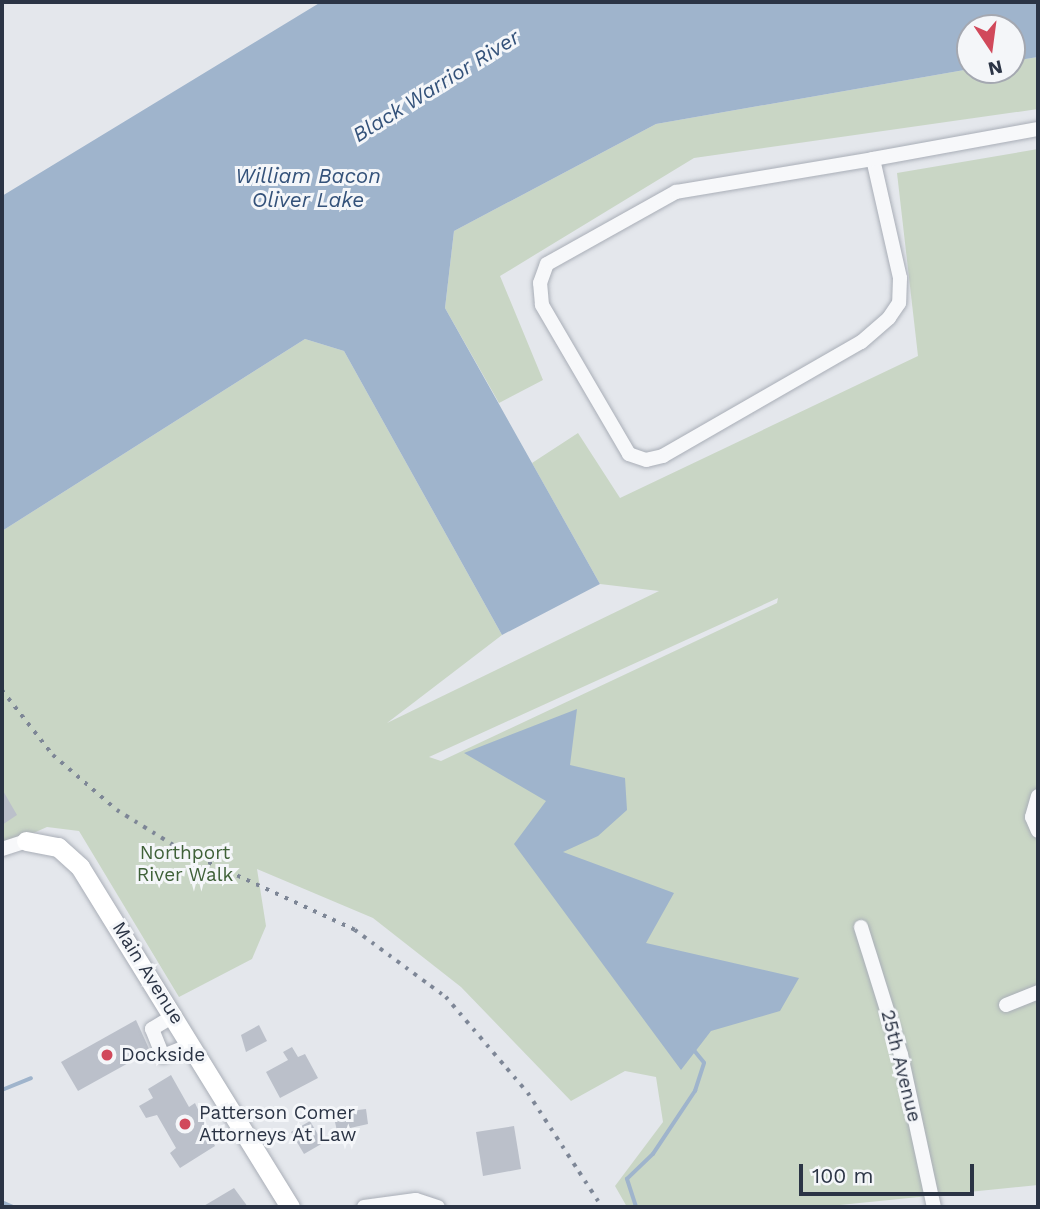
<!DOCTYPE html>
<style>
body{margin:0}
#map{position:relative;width:1040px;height:1209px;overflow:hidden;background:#e4e7ec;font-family:"Work Sans",sans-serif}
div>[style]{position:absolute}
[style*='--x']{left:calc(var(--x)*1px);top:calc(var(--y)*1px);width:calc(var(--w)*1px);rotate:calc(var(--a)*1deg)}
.green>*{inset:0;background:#c9d6c5}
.water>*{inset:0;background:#9fb4cc}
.stream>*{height:3.5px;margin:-1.75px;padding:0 1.75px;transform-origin:1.75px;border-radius:1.75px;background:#9fb4cc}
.building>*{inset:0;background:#bbc0ca}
.roads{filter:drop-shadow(0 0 2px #a9aeb7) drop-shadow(0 0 2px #a9aeb7)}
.minor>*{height:14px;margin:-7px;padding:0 7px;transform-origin:7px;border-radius:7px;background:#f7f8fa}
.major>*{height:19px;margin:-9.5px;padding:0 9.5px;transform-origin:9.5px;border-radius:9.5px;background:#fff}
.rail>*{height:3.5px;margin-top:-1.75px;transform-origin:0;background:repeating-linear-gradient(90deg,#7d8696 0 3.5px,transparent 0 10.5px)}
.dots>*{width:19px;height:19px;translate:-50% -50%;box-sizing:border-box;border:4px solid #f4f6f9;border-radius:50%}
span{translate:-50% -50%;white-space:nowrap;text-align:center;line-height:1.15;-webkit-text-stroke:6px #f4f6f9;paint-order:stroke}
.park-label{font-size:19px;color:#3f6138}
.street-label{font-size:19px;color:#2b3445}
.poi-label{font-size:19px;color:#2b3445}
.left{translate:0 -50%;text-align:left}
.water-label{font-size:21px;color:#34527a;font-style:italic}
.frame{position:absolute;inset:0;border:4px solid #2b3445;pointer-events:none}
.north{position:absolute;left:956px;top:14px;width:70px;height:70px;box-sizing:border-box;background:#f4f6f9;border:2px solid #a4a8b1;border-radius:50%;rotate:167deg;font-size:19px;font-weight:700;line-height:28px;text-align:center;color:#2b3445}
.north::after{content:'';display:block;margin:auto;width:24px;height:32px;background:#d1495b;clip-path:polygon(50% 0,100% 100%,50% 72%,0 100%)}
.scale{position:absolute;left:799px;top:1164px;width:175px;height:32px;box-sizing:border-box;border:4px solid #2b3445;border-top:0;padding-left:9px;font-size:21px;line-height:24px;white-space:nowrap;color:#2b3445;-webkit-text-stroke:5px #f4f6f9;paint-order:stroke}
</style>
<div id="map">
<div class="green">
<i style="clip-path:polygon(1038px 57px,1038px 109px,694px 158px,500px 276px,543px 380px,499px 403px,445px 308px,454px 231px,656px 124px,970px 69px,1012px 70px,1012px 61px)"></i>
<i style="clip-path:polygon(evenodd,1038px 149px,1038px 1185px,820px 1207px,627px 1207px,615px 1186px,663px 1122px,656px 1077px,625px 1071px,571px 1101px,461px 987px,373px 918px,257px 869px,266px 926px,252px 959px,179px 997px,79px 831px,47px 827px,2px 847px,2px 531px,305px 339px,344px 351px,502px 635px,387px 723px,659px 591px,600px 584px,532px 463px,578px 433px,620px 498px,918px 356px,897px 173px,1038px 149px,778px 598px,777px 603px,441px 761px,429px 757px,778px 598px)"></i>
</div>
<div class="water">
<i style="clip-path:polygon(321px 2px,1038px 2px,1038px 57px,1012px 61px,1012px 28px,970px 28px,970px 69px,656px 124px,454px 231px,445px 308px,600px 584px,502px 635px,344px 351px,305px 339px,2px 531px,2px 196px)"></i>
<i style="clip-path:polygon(577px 709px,570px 765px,625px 778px,627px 810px,598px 836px,563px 852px,674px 893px,646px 943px,799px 978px,780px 1011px,711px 1031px,681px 1070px,514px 844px,546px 801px,464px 753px)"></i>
</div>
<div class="stream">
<i style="--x:2;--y:1090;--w:31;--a:-22"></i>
<i style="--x:2;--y:1202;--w:12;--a:24"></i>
<i style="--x:636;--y:1207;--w:29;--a:-108"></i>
<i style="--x:627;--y:1179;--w:36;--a:-44"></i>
<i style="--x:653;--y:1154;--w:76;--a:-56.3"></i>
<i style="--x:695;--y:1091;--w:29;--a:-72"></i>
<i style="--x:704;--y:1063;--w:19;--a:-129"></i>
</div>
<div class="building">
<i style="clip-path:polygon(2px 789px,17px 815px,2px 825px)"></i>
<i style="clip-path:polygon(136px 1020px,150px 1051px,78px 1091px,61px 1062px)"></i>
<i style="clip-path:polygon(259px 1025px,267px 1041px,246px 1052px,241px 1035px)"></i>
<i style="clip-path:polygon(292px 1047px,298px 1057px,305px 1054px,318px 1078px,280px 1098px,266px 1072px,288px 1060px,283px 1052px)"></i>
<i style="clip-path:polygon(171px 1075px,189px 1107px,195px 1103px,215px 1146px,180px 1168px,170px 1153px,176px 1148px,157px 1115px,146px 1118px,139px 1106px,153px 1098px,148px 1089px)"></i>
<i style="clip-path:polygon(366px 1109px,368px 1124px,337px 1131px,333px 1113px)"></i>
<i style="clip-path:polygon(310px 1121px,323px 1143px,304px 1154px,291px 1132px)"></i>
<i style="clip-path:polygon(514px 1126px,521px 1169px,483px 1176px,476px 1132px)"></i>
<i style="clip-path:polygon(234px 1188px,248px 1207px,202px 1207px)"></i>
</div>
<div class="roads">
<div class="minor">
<i style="--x:873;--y:159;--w:122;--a:77.2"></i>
<i style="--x:900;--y:278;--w:25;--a:92"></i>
<i style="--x:899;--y:303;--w:18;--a:124"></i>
<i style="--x:889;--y:318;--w:37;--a:139"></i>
<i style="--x:861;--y:342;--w:228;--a:150.1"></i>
<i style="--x:663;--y:456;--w:17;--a:167"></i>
<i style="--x:646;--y:460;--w:18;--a:-161"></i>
<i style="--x:629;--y:454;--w:173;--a:-120.3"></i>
<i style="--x:542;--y:305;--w:22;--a:-95"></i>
<i style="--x:540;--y:283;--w:20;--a:-70"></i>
<i style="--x:547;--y:264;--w:148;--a:-29.2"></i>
<i style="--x:676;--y:192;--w:200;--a:-9.5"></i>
<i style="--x:873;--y:159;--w:168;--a:-10.3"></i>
<i style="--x:1038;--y:796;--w:22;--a:106"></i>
<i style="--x:1032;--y:817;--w:15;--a:67"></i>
<i style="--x:2;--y:849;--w:25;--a:-18"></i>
<i style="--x:861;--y:927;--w:134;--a:72.6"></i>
<i style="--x:901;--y:1055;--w:156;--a:77.8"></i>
<i style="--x:1006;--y:1005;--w:35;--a:-22"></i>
<i style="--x:175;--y:1015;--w:27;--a:149"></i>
<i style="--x:152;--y:1029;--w:29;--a:68"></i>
<i style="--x:163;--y:1056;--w:31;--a:-22"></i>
<i style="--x:364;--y:1207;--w:52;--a:-7.7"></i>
<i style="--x:416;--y:1200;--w:23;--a:18"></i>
</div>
<div class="major">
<i style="--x:26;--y:841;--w:33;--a:11"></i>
<i style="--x:58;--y:847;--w:30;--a:42"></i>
<i style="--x:80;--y:867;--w:400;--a:58.3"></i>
</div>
</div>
<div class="rail">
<i style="--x:2;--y:690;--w:83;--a:51.9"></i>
<i style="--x:53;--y:755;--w:84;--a:40.7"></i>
<i style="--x:117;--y:810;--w:74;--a:31.8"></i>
<i style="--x:180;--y:849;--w:193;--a:24.8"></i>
<i style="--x:355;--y:930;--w:113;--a:36.4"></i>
<i style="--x:446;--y:997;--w:126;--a:49.5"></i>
<i style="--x:528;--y:1093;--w:136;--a:57"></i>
</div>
<div class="dots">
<i style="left:107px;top:1055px;background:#d1495b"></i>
<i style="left:185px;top:1124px;background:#d1495b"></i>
</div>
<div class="park-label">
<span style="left:185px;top:864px">Northport<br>River Walk</span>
</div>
<div class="street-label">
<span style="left:148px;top:973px;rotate:58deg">Main Avenue</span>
<span style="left:901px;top:1066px;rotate:76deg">25th Avenue</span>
</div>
<div class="poi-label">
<span class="left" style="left:121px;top:1055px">Dockside</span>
<span class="left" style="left:199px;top:1124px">Patterson Comer<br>Attorneys At Law</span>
</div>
<div class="water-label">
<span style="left:436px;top:86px;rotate:-32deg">Black Warrior River</span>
<span style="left:308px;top:188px">William Bacon<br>Oliver Lake</span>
</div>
<div class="frame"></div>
<div class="north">N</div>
<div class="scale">100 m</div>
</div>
